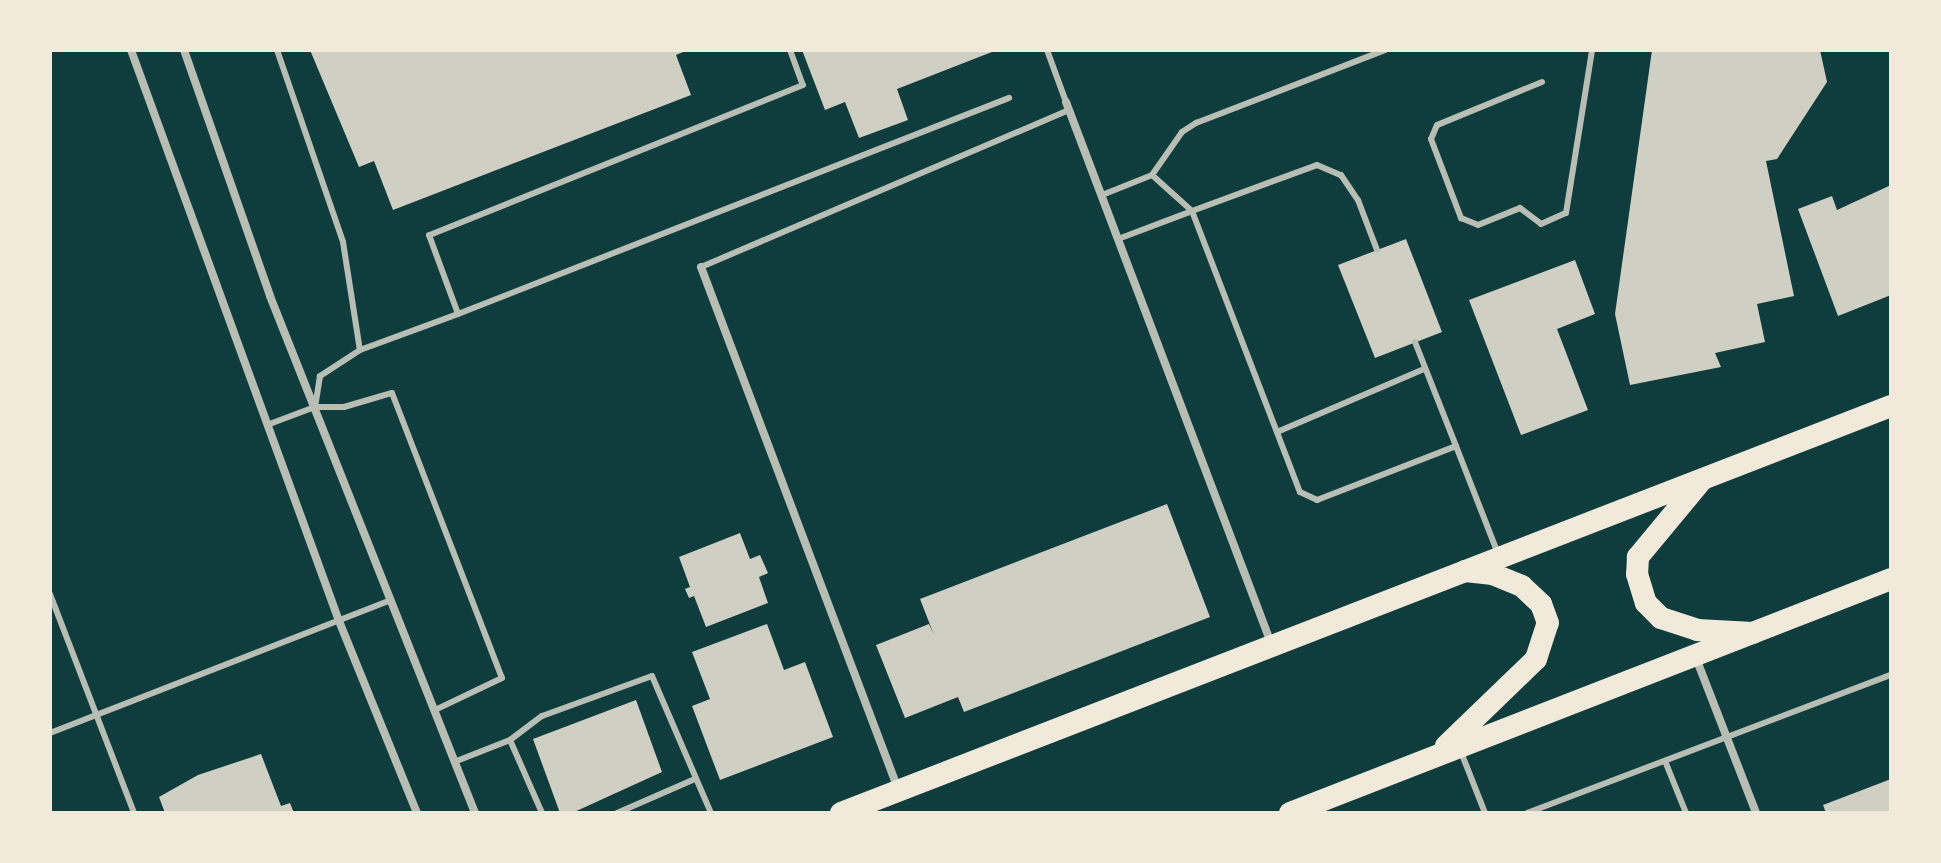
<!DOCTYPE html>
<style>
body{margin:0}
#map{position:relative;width:1941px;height:863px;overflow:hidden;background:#0f3d3e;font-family:"Golos Text",sans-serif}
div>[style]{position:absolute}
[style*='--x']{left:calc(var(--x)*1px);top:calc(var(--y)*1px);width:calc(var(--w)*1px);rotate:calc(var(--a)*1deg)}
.building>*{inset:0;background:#cfcfc3}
.service>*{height:6px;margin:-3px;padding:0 3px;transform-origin:3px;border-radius:3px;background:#b8beb3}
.minor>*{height:8px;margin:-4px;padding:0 4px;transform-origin:4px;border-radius:4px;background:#b8beb3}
.trunk>*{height:22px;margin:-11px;padding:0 11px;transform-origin:11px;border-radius:11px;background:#f1e9da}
span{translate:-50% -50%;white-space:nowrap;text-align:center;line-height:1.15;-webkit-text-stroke:7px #f1e9da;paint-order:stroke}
.frame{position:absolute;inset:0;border:52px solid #f1e9da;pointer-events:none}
</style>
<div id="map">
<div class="building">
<i style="clip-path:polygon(310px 50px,688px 50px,676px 55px,691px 95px,393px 210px,374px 161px,359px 167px)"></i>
<i style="clip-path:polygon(802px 50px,997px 50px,897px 89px,908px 120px,859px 138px,845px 102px,825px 110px)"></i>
<i style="clip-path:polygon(1652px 50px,1820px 50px,1827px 82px,1777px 159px,1766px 161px,1794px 296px,1757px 304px,1765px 342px,1715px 353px,1721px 367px,1630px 385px,1615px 314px)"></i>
<i style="clip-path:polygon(1891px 185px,1891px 295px,1838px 316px,1798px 209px,1832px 196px,1837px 210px)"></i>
<i style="clip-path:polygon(1406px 239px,1442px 332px,1375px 358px,1338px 265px)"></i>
<i style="clip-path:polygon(1575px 260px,1595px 314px,1557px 329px,1588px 410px,1521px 435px,1469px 300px)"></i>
<i style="clip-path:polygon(1167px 504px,1210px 617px,964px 712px,958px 697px,905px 718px,876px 645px,929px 624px,934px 635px,920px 599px)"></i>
<i style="clip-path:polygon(740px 533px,750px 559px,760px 555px,768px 573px,759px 577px,768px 603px,706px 627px,694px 596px,689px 598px,685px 589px,690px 587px,679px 557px)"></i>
<i style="clip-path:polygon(767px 624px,784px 670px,805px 662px,833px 737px,720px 780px,692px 706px,710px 699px,692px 652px)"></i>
<i style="clip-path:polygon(636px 700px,662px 772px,572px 813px,560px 813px,533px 739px)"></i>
<i style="clip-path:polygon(261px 754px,281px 806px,290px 803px,294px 813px,165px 813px,159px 797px,198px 775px)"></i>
<i style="clip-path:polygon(1891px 779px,1891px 813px,1826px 813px,1823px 805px)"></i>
</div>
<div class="service">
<i style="--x:277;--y:50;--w:203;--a:71"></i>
<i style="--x:343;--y:242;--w:109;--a:81.1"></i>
<i style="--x:360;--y:350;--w:48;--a:147"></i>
<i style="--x:320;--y:376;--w:31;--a:99"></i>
<i style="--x:790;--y:50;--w:37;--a:70"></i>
<i style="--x:803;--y:85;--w:403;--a:158.1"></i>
<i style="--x:429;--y:235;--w:84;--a:69.8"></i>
<i style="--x:458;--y:314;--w:592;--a:-21.41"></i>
<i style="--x:1047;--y:50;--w:55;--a:69.9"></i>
<i style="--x:1542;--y:82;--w:113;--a:157.7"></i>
<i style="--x:1437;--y:125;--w:15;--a:113"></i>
<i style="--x:1431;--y:139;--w:85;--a:69.2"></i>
<i style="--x:1461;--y:218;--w:18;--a:22"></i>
<i style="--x:1478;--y:225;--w:45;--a:-22"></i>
<i style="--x:1520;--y:208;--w:26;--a:37"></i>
<i style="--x:1541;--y:224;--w:27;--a:-24"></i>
<i style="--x:1566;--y:213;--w:165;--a:-80.9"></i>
<i style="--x:1152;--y:175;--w:54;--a:42"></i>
<i style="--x:1192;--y:211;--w:133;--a:-20.2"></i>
<i style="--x:1317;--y:165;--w:26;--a:23"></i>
<i style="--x:1341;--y:175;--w:30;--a:56"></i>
<i style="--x:1358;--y:200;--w:53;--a:69.2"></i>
<i style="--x:1102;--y:195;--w:54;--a:-21.8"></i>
<i style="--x:1152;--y:175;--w:52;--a:-55.1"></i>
<i style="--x:1182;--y:132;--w:17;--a:-33"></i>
<i style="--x:1196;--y:123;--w:203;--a:-21.1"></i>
<i style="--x:1118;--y:239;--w:79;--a:-20.7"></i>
<i style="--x:1192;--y:211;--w:301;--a:69"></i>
<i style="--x:1300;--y:492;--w:19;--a:25"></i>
<i style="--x:1317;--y:500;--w:149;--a:-21.2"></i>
<i style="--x:1456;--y:446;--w:116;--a:68.7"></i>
<i style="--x:701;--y:267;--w:400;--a:-23.1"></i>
<i style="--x:1415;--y:342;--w:112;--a:68.5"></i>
<i style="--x:360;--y:350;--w:104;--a:-20.2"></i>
<i style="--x:267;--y:425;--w:51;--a:-20.6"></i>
<i style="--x:315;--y:407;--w:29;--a:0"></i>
<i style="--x:344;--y:407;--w:50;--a:-16.3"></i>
<i style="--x:392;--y:393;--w:305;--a:68.9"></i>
<i style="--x:502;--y:678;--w:74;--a:154.5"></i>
<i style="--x:1277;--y:432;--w:160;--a:-23.2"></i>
<i style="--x:50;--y:594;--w:235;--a:69"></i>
<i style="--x:50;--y:733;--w:366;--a:-21.3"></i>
<i style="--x:510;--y:740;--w:80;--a:66.3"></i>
<i style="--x:1461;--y:752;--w:66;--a:68.5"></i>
<i style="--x:1665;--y:761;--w:56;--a:68"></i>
<i style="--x:454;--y:762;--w:60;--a:-21.4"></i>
<i style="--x:510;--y:740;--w:40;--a:-37"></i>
<i style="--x:542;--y:716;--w:117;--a:-20"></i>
<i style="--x:652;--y:676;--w:149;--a:66.7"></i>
<i style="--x:617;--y:813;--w:85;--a:-23.6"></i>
<i style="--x:1527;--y:813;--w:389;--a:-20.8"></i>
</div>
<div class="minor">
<i style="--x:131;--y:50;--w:608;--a:69.98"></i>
<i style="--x:339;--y:621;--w:207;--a:67.9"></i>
<i style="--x:184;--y:50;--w:261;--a:70.7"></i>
<i style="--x:270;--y:296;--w:556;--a:68.37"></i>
<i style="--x:1066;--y:102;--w:579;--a:69.25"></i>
<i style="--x:701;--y:267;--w:558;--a:69.32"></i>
<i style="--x:1696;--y:658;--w:166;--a:68.8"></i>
</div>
<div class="trunk">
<i style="--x:1701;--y:481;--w:99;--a:129.7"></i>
<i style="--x:1638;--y:557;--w:17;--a:93"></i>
<i style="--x:1637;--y:574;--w:30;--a:73"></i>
<i style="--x:1646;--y:603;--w:21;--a:45"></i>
<i style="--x:1661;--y:618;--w:38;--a:18"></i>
<i style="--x:1697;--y:630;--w:56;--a:3.1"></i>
<i style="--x:1446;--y:746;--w:125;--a:-44"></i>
<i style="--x:1536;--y:659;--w:38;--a:-72"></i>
<i style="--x:1548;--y:623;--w:20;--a:-110"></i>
<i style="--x:1541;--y:604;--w:26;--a:-137"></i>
<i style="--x:1522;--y:586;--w:31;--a:-158"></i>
<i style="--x:1493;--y:574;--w:28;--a:-174"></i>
<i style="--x:841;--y:813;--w:1126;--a:-21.19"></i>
<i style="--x:1290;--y:813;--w:645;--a:-21.27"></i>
</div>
<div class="frame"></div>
</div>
